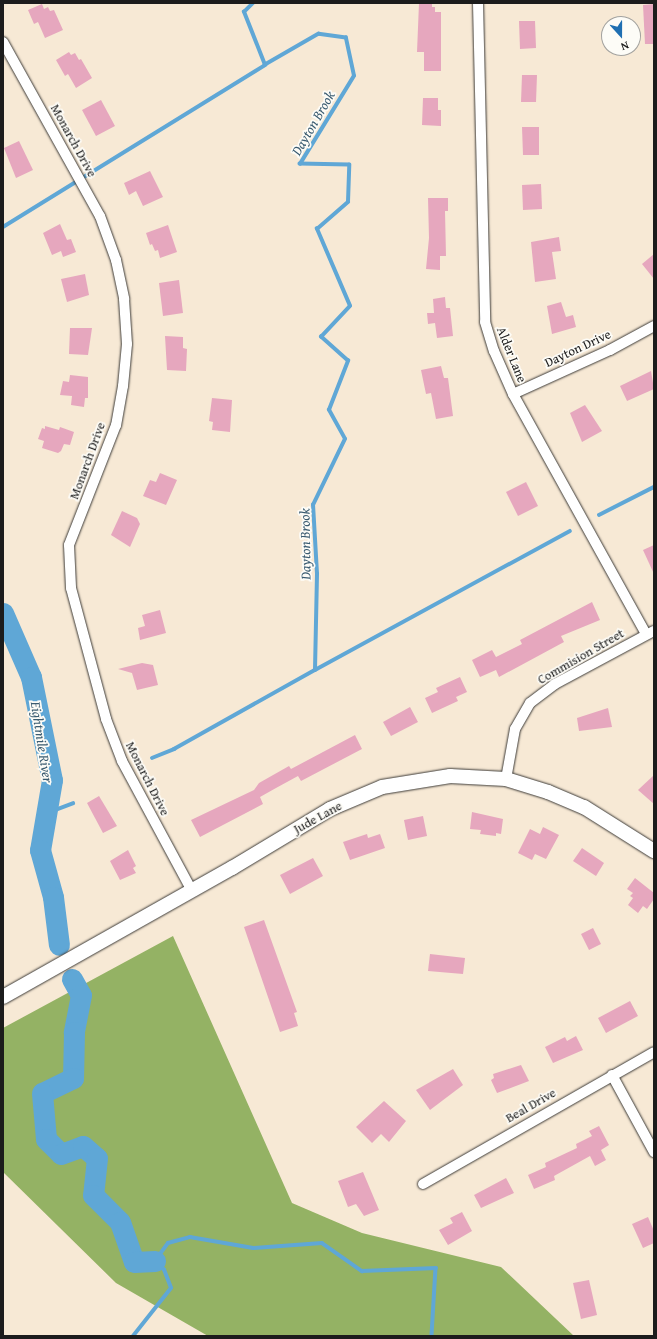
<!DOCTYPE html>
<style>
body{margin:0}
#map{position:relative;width:657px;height:1339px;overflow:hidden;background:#f7e9d5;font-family:"Gentium Book Plus",serif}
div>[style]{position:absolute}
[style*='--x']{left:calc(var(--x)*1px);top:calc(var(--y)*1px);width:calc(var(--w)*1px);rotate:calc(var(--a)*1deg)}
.forest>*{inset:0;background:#94b264}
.stream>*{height:3.5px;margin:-1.75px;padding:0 1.75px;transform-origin:1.75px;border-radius:1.75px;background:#5fa7d6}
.river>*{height:21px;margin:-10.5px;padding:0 10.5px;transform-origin:10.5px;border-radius:10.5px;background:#5fa7d6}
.building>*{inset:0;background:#e6a7be}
.roads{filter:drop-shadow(0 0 1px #3d3b38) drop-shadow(0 0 1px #3d3b38)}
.street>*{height:10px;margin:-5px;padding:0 5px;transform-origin:5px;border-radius:5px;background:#fff}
.secondary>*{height:14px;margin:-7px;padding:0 7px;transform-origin:7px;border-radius:7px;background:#fff}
span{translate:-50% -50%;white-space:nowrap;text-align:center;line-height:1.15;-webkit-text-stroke:3.5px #fdfcf7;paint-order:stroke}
.street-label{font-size:13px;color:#1c1c1c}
.water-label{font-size:14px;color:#3a5b70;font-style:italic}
.frame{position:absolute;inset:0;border:4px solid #1c1c1c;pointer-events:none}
.north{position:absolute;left:601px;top:16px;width:40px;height:40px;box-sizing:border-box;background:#fdfcf7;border:1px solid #a3a29f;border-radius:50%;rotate:159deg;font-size:11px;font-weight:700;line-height:16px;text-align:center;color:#1c1c1c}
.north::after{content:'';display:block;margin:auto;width:14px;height:18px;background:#1f6fb2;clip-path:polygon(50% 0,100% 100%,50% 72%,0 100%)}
</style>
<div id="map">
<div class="forest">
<i style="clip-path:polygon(173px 936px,292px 1203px,362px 1233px,501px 1267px,574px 1336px,208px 1336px,116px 1283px,3px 1172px,3px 1028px)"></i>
</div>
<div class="stream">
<i style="--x:3;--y:227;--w:308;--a:-31.7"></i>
<i style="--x:265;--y:65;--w:57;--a:-111.6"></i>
<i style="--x:244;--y:12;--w:13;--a:-45"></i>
<i style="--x:599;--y:515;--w:62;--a:-27"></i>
<i style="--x:315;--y:670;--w:290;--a:-28.6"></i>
<i style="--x:152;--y:758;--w:24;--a:-22"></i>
<i style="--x:174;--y:749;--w:162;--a:-29.3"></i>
<i style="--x:315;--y:670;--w:96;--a:-88.8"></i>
<i style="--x:317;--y:574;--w:69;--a:-93.3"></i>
<i style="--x:313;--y:505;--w:73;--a:-64.1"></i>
<i style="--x:345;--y:439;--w:33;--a:-119"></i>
<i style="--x:329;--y:410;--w:53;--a:-68.8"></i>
<i style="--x:348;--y:361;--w:36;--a:-138"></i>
<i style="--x:321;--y:337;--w:42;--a:-46.9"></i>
<i style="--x:350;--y:306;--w:84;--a:-113.2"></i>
<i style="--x:317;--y:229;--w:41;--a:-41.1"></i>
<i style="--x:348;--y:202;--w:37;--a:-88"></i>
<i style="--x:349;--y:165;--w:49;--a:-178.8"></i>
<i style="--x:300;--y:164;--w:103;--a:-58.5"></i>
<i style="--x:354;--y:76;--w:39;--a:-102"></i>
<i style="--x:346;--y:38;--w:27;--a:-172"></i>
<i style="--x:319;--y:34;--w:62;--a:150.1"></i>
<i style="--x:45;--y:814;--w:30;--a:-21"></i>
<i style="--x:133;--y:1336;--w:61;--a:-51.6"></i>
<i style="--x:171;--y:1288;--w:19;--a:-111"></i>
<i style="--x:164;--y:1270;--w:13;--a:-135"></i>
<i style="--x:155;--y:1261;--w:22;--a:-54"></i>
<i style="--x:168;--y:1243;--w:23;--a:-15"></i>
<i style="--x:190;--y:1237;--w:64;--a:9.9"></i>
<i style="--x:253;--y:1248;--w:69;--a:-4.1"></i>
<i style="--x:322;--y:1243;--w:49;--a:35"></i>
<i style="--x:362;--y:1271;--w:74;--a:-2.3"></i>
<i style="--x:436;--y:1268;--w:68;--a:93.4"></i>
</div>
<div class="river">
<i style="--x:3;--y:613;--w:70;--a:66.4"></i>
<i style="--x:31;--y:677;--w:105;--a:78.5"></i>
<i style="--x:52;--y:780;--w:71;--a:99.7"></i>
<i style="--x:40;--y:850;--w:49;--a:74.5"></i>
<i style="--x:53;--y:897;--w:48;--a:82.9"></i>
<i style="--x:72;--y:979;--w:18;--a:61"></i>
<i style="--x:81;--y:995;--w:38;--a:101"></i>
<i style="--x:74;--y:1032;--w:46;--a:91.2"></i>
<i style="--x:73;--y:1078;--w:34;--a:154"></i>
<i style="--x:42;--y:1093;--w:46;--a:85"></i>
<i style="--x:46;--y:1139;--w:21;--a:45"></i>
<i style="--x:61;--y:1154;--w:23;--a:-20"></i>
<i style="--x:83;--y:1146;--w:18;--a:41"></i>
<i style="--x:97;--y:1158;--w:37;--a:96"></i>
<i style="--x:93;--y:1195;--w:38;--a:45"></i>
<i style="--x:120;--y:1222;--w:42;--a:70.7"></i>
<i style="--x:134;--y:1262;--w:21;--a:-3"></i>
</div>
<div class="building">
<i style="clip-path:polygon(419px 3px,432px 3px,432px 7px,435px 7px,435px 12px,441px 12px,441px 71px,424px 71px,424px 52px,417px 52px)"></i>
<i style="clip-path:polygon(42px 4px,44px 9px,48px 7px,50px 11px,54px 10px,63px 30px,45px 38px,38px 22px,34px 24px,28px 10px)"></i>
<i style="clip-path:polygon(654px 4px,654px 44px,645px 44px,643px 5px)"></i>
<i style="clip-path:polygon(519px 21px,535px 21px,536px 48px,520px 49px)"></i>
<i style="clip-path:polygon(69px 52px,71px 55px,75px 53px,79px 60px,81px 59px,92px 78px,76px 88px,68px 74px,65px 76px,56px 60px)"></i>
<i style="clip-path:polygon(522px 75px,537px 75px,536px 102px,521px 102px)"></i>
<i style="clip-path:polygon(423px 98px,438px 98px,438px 110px,441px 110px,441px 126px,422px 125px)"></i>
<i style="clip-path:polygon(101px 100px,115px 126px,96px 136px,82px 110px)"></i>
<i style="clip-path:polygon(522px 127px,539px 127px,539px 155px,523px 155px)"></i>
<i style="clip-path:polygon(19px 141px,33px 170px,16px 178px,4px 148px)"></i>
<i style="clip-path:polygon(150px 171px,163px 197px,143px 206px,136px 191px,129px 195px,124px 183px)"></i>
<i style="clip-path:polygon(541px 184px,542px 209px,523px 210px,522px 185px)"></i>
<i style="clip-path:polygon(428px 198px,448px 198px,448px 211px,445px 211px,446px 256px,440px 256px,440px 270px,426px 269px,429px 238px)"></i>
<i style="clip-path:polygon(60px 224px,67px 240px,71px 239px,76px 252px,63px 257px,61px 251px,52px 255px,43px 233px)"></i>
<i style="clip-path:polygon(168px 225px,177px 252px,160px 258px,158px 250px,155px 251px,152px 244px,150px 245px,146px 233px)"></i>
<i style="clip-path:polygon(559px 237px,561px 251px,552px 252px,556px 279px,535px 282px,531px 242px)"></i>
<i style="clip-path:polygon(654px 254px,654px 279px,642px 264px)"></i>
<i style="clip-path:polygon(85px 274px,89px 295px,67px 302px,61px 279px)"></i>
<i style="clip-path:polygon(179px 280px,183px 313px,163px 316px,159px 283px)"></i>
<i style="clip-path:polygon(445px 297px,446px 308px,450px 308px,453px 336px,437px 338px,435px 323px,428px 324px,427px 313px,434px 313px,433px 299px)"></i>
<i style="clip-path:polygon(561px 302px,566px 317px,573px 315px,576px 327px,552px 334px,547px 306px)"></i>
<i style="clip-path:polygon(70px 328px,92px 328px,88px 355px,69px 354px)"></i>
<i style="clip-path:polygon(165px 336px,183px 337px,183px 348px,187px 349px,186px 371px,167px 370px)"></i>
<i style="clip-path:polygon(441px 366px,444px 378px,448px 378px,453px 416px,436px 419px,431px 393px,426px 394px,421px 370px)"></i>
<i style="clip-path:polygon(651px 371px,654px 389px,627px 401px,620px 386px)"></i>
<i style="clip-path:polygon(70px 375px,88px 377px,88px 398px,85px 398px,84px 407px,71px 405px,72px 396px,60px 395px,63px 381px,69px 382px)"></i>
<i style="clip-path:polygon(212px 398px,232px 400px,230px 432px,212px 430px,213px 422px,209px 421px)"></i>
<i style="clip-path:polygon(585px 405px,602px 431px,582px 442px,570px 413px)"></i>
<i style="clip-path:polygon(45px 426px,59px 430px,60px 427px,74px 432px,70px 445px,64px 444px,61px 451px,58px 453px,42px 448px,44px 441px,38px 439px,42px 428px,45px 429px)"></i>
<i style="clip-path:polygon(160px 473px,177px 480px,166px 505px,143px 496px,150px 480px,156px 482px)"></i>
<i style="clip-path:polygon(526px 482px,538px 506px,518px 516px,506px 492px)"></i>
<i style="clip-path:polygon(122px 511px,137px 518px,140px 524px,130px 547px,111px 535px)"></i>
<i style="clip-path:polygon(654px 545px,654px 574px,643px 550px)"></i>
<i style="clip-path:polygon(592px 602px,600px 620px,561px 636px,564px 642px,499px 677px,496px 670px,480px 677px,472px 660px,492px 650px,496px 657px,522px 644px,520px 640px)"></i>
<i style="clip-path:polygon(160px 610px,166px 633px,140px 640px,138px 628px,145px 626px,142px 615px)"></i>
<i style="clip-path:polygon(142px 663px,153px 665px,158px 685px,137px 690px,132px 673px,118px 669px)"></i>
<i style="clip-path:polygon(460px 677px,467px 692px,456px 697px,458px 701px,432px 713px,425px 698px,438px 692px,436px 688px)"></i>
<i style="clip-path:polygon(410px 707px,418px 722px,391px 736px,383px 722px)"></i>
<i style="clip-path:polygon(608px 708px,612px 727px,579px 731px,577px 718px)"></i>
<i style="clip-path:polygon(355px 735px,362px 749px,301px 781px,298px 776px,276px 788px,260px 797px,263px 804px,200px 837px,191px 820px,254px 790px,259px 783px,289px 766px,291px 769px)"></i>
<i style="clip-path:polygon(654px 775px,654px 804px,638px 790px)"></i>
<i style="clip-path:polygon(99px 796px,117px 826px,103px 833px,87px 803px)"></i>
<i style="clip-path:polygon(472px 812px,503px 819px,501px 834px,496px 833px,496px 836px,480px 834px,481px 830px,470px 829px)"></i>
<i style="clip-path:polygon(423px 816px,427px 836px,408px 840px,404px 820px)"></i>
<i style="clip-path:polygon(543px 827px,559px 835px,546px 859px,535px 854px,532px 860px,518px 853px,530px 829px,540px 834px)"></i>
<i style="clip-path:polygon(367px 834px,368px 838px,380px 834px,385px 848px,350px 860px,343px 842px)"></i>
<i style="clip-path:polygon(582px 848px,604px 863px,596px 876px,573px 861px)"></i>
<i style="clip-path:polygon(128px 850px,136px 866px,133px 868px,136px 873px,120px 880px,110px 861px)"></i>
<i style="clip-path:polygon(313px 858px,323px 876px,290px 894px,280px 875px)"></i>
<i style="clip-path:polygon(635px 878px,654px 893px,654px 899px,647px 909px,643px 906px,638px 913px,628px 905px,633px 898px,630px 896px,633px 893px,627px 889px)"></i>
<i style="clip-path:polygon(264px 920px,297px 1012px,294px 1013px,298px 1026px,280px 1032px,244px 927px)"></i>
<i style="clip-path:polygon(593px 928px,601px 944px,589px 950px,581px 934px)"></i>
<i style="clip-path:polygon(430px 954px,465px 958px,463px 974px,428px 971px)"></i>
<i style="clip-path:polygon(630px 1001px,638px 1016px,606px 1033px,598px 1018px)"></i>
<i style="clip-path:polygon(576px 1036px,583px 1050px,553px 1063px,545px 1047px,565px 1037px,567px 1041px)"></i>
<i style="clip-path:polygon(521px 1065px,529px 1081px,497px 1093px,491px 1080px,494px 1078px,493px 1074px)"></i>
<i style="clip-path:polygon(453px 1069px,463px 1085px,430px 1110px,416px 1090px)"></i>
<i style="clip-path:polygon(384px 1101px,406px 1121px,389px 1142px,381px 1134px,372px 1143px,356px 1127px)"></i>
<i style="clip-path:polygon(599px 1126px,609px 1145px,601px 1150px,606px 1160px,595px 1166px,590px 1156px,554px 1176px,555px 1180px,534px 1189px,528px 1175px,546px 1167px,545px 1163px,577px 1148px,576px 1144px,592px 1136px,589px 1131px)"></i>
<i style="clip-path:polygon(363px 1172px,379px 1210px,364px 1216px,356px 1204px,348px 1207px,338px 1181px)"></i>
<i style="clip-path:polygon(506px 1178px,514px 1193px,481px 1208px,474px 1195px)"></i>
<i style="clip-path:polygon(462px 1212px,472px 1231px,448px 1245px,439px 1230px,453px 1223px,450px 1218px)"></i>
<i style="clip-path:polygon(648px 1217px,654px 1231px,654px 1243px,643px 1248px,632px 1224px)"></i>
<i style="clip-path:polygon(589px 1280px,597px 1315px,581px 1319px,573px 1283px)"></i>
</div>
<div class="roads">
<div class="street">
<i style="--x:478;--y:3;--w:319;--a:88.7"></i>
<i style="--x:485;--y:322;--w:30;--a:73"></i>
<i style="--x:494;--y:351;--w:47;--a:66.2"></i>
<i style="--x:513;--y:394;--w:274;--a:61"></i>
<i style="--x:3;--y:42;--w:199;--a:60.9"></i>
<i style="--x:100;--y:216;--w:47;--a:70"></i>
<i style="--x:116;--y:260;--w:40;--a:78"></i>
<i style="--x:124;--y:299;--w:45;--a:86.2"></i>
<i style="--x:127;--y:344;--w:42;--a:95.4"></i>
<i style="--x:123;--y:386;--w:40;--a:100"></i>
<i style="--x:116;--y:425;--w:129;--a:111.4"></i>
<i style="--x:69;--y:545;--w:43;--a:87.3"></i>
<i style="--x:71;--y:588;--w:136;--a:75"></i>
<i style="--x:106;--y:719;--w:45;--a:69.1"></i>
<i style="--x:122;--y:761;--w:148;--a:61.7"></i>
<i style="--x:513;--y:394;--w:107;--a:-24.4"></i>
<i style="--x:610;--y:350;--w:50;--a:-28.6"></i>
<i style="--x:506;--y:779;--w:51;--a:-79.8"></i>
<i style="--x:515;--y:729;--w:30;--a:-60"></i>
<i style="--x:530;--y:703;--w:31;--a:-37"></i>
<i style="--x:555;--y:684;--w:112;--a:-28.2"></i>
<i style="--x:612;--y:1075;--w:88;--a:61.4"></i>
<i style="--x:423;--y:1184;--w:266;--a:-29.7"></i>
</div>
<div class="secondary">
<i style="--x:3;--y:997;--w:263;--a:-29.4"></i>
<i style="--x:232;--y:868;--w:114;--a:-31"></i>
<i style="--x:330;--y:809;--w:56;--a:-22.9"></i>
<i style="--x:382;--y:787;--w:69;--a:-9.2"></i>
<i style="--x:450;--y:776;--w:56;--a:3.1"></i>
<i style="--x:506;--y:779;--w:44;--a:17.2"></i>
<i style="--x:548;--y:792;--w:39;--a:23"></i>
<i style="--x:584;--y:807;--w:83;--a:32.2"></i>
</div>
</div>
<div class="street-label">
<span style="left:73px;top:141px;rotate:61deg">Monarch Drive</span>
<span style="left:578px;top:349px;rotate:-25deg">Dayton Drive</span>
<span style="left:511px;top:355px;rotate:68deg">Alder Lane</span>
<span style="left:88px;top:461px;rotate:-70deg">Monarch Drive</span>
<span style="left:581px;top:657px;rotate:-30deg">Commision Street</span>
<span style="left:147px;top:779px;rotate:63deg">Monarch Drive</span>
<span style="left:318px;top:818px;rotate:-29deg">Jude Lane</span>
<span style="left:531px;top:1106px;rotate:-30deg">Beal Drive</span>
</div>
<div class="water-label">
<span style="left:313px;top:123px;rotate:-60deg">Dayton Brook</span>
<span style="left:305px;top:544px;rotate:-91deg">Dayton Brook</span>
<span style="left:42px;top:742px;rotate:81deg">Eightmile River</span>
</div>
<div class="frame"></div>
<div class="north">N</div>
</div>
